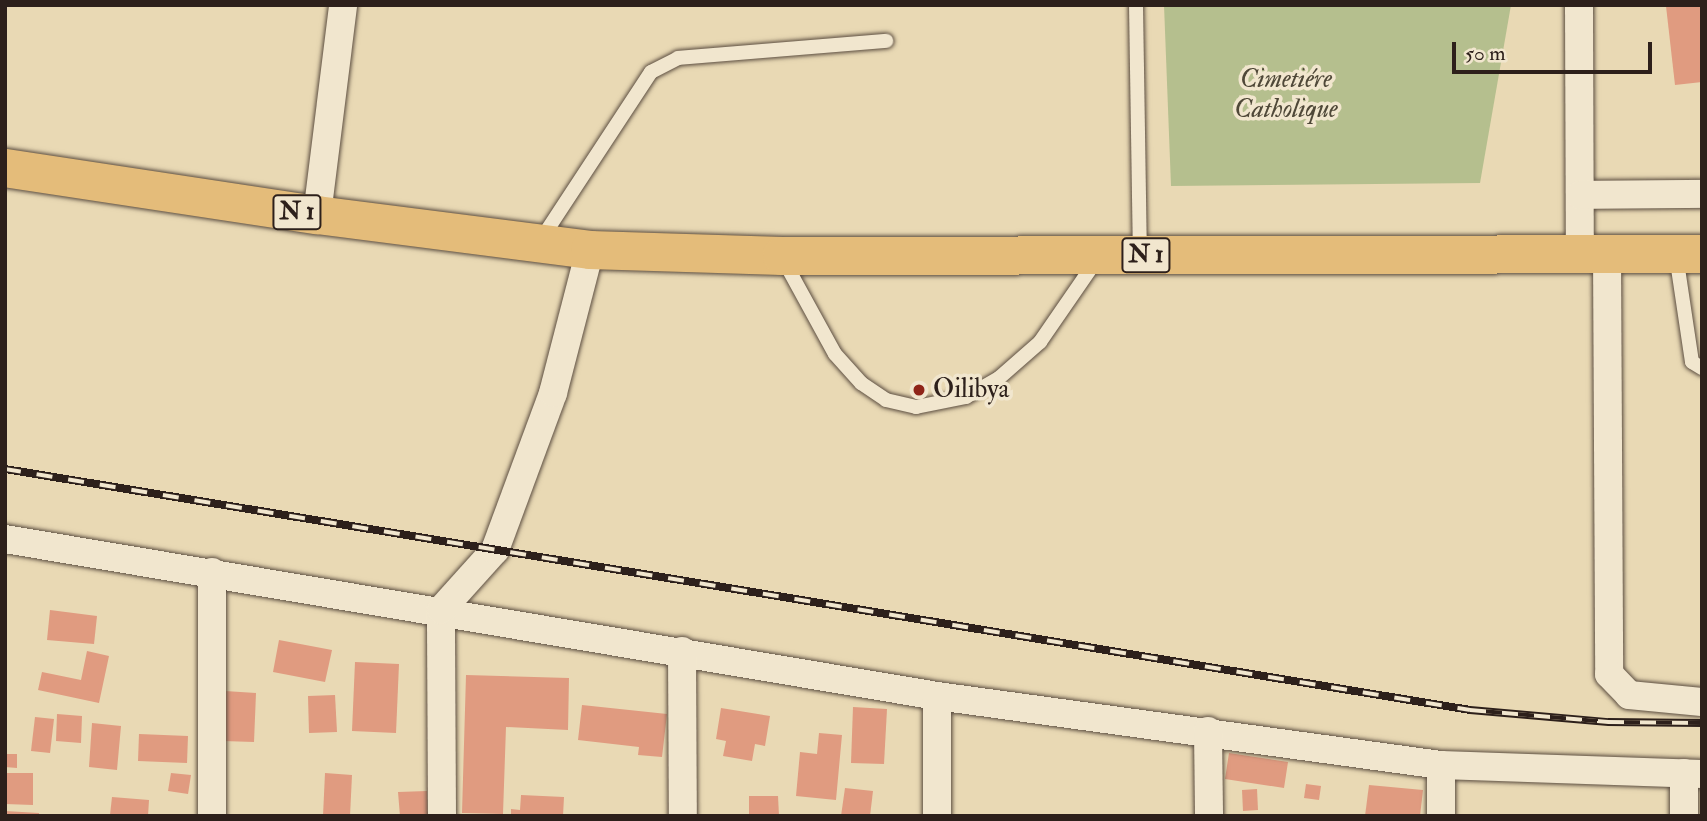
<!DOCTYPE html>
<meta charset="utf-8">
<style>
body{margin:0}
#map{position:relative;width:1707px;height:821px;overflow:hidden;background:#e9d9b4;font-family:"IM FELL Double Pica",serif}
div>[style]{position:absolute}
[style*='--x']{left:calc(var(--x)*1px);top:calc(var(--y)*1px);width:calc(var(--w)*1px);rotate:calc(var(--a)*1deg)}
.green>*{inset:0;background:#b5bf8e}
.building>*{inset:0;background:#e09b80}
.roads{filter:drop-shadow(0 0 2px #5c4e41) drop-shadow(0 0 2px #5c4e41)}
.service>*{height:14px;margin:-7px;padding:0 7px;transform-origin:7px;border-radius:7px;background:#f1e6ce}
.minor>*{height:28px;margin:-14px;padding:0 14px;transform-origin:14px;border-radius:14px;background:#f1e6ce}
.trunk>*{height:38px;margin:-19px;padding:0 19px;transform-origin:19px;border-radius:19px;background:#e4bc7a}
.rail>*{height:8px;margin-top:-4px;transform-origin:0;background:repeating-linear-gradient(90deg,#f1e6ce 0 16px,#2d201b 0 32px);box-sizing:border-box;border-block:2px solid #2d201b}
.dots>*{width:19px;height:19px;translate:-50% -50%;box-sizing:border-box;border:4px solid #f1e6ce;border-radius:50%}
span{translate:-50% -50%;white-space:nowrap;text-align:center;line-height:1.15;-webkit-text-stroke:7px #f1e6ce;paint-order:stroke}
.shield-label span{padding:2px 5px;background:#f1e6ce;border:2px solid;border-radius:5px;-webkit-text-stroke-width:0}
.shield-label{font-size:24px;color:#2d201b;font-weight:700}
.park-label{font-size:26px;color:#4f4838;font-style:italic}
.poi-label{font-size:26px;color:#2d201b}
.left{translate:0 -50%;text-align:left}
.frame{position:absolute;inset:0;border:7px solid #2d201b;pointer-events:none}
.scale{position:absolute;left:1452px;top:42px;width:200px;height:32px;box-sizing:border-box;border:4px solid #2d201b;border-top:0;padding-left:9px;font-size:21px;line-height:24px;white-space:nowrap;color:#2d201b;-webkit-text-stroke:5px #f1e6ce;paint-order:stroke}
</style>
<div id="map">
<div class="green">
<i style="clip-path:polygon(1164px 5px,1511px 5px,1480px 183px,1171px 186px)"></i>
</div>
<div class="building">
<i style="clip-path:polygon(1702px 5px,1702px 82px,1675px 85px,1666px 6px)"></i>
<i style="clip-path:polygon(50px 610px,97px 616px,94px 644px,47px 640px)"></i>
<i style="clip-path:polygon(279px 640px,332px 650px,325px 682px,273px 672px)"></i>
<i style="clip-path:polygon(87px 651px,109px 656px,99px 703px,38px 690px,42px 672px,81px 680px)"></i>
<i style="clip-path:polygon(355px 662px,399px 664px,396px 733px,352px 731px)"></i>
<i style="clip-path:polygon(466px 675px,569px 678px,568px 730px,506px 727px,503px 814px,462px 813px)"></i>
<i style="clip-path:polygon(225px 691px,256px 693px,254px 742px,223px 741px)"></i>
<i style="clip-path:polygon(335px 695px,337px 732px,309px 733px,308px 696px)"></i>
<i style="clip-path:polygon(582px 705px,667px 714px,662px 757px,638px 755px,639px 747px,578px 740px)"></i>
<i style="clip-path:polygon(853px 707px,887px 709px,884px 764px,851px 763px)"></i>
<i style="clip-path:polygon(721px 708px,770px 716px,765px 746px,755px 744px,752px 761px,723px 756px,726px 741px,716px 739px)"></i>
<i style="clip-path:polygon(57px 714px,82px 716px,81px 743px,56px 741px)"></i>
<i style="clip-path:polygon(35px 717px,54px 719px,50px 753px,31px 751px)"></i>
<i style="clip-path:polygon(92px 723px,121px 726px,117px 770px,89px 767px)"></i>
<i style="clip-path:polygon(819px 733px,842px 735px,836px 800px,796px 796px,800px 752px,817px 754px)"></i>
<i style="clip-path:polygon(139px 734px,188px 736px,187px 763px,138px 761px)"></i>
<i style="clip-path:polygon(1229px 753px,1288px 762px,1284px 788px,1225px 779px)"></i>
<i style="clip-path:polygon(5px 754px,17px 754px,17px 768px,5px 767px)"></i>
<i style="clip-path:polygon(5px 773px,33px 773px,33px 805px,5px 804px)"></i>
<i style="clip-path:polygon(171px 773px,191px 775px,188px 794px,168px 791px)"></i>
<i style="clip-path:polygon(325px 773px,352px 775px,350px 816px,323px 816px)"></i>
<i style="clip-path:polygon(1306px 784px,1321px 786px,1319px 800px,1304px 798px)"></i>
<i style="clip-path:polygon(1369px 785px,1423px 790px,1420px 816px,1365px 816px)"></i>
<i style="clip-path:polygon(845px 788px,873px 791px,870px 816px,841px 816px)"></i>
<i style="clip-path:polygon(1257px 789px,1258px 810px,1243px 811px,1242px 790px)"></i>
<i style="clip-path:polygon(427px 791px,428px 816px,400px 816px,398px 792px)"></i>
<i style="clip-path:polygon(521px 795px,564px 797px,563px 816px,511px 816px,511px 809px,520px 810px)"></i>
<i style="clip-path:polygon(749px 796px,778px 796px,779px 816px,749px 816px)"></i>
<i style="clip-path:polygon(112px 797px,149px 800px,148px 816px,110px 815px)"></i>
<i style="clip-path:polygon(5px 811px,39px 813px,39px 816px,5px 816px)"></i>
</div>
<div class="roads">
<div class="service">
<i style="--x:1136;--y:5;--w:249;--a:89.1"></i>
<i style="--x:540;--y:241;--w:202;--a:-56.7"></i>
<i style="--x:651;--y:72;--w:30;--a:-27"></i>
<i style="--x:678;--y:58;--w:209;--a:-4.7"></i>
<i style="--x:1676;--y:255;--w:108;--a:81.5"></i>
<i style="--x:1692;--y:362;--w:12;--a:31"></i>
<i style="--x:784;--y:261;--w:106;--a:61.3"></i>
<i style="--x:835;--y:354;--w:39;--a:48"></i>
<i style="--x:861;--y:383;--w:30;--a:34"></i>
<i style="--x:886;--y:400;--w:31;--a:13"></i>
<i style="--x:916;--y:407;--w:51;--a:-11.3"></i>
<i style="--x:966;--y:397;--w:38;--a:-30"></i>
<i style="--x:999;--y:378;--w:55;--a:-41.3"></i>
<i style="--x:1040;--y:342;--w:102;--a:-55.4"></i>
</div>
<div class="minor">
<i style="--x:1579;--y:5;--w:249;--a:89.8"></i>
<i style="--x:1580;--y:195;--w:122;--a:-0.5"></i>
<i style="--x:317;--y:215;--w:212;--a:-82.9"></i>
<i style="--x:1607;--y:254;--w:420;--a:89.7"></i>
<i style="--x:1609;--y:674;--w:29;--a:46"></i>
<i style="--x:1629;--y:695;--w:73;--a:5.5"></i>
<i style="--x:5;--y:539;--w:945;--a:9.56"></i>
<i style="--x:937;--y:696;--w:509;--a:7.8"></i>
<i style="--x:1441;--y:765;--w:261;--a:2"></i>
<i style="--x:212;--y:572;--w:244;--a:90"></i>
<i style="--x:682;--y:651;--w:165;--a:89.7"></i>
<i style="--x:937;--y:696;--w:120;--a:90"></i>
<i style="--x:1208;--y:731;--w:85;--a:89.3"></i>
<i style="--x:1441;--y:765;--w:51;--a:90"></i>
<i style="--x:1684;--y:773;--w:43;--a:90"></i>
<i style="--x:442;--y:816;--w:206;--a:-90.3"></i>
<i style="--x:441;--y:610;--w:81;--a:-48"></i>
<i style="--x:495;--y:550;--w:167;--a:-69.7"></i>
<i style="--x:553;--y:393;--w:148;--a:-75.5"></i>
</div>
<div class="trunk">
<i style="--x:5;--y:168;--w:316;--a:8.6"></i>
<i style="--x:317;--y:215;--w:275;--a:7.3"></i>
<i style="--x:590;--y:250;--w:192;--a:1.8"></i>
<i style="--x:782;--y:256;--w:920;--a:-0.12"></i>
</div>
</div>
<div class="rail">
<i style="--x:5;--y:469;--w:1485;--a:9.34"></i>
<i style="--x:1470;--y:710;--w:139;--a:5"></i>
<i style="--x:1608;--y:722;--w:94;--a:0.6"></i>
</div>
<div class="dots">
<i style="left:919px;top:390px;background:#8f2418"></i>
</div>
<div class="shield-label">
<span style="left:297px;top:212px">N 1</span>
<span style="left:1146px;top:255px">N 1</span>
</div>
<div class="park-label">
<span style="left:1286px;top:95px">Cimetiére<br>Catholique</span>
</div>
<div class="poi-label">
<span class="left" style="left:933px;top:390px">Oilibya</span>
</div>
<div class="frame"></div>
<div class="scale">50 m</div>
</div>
